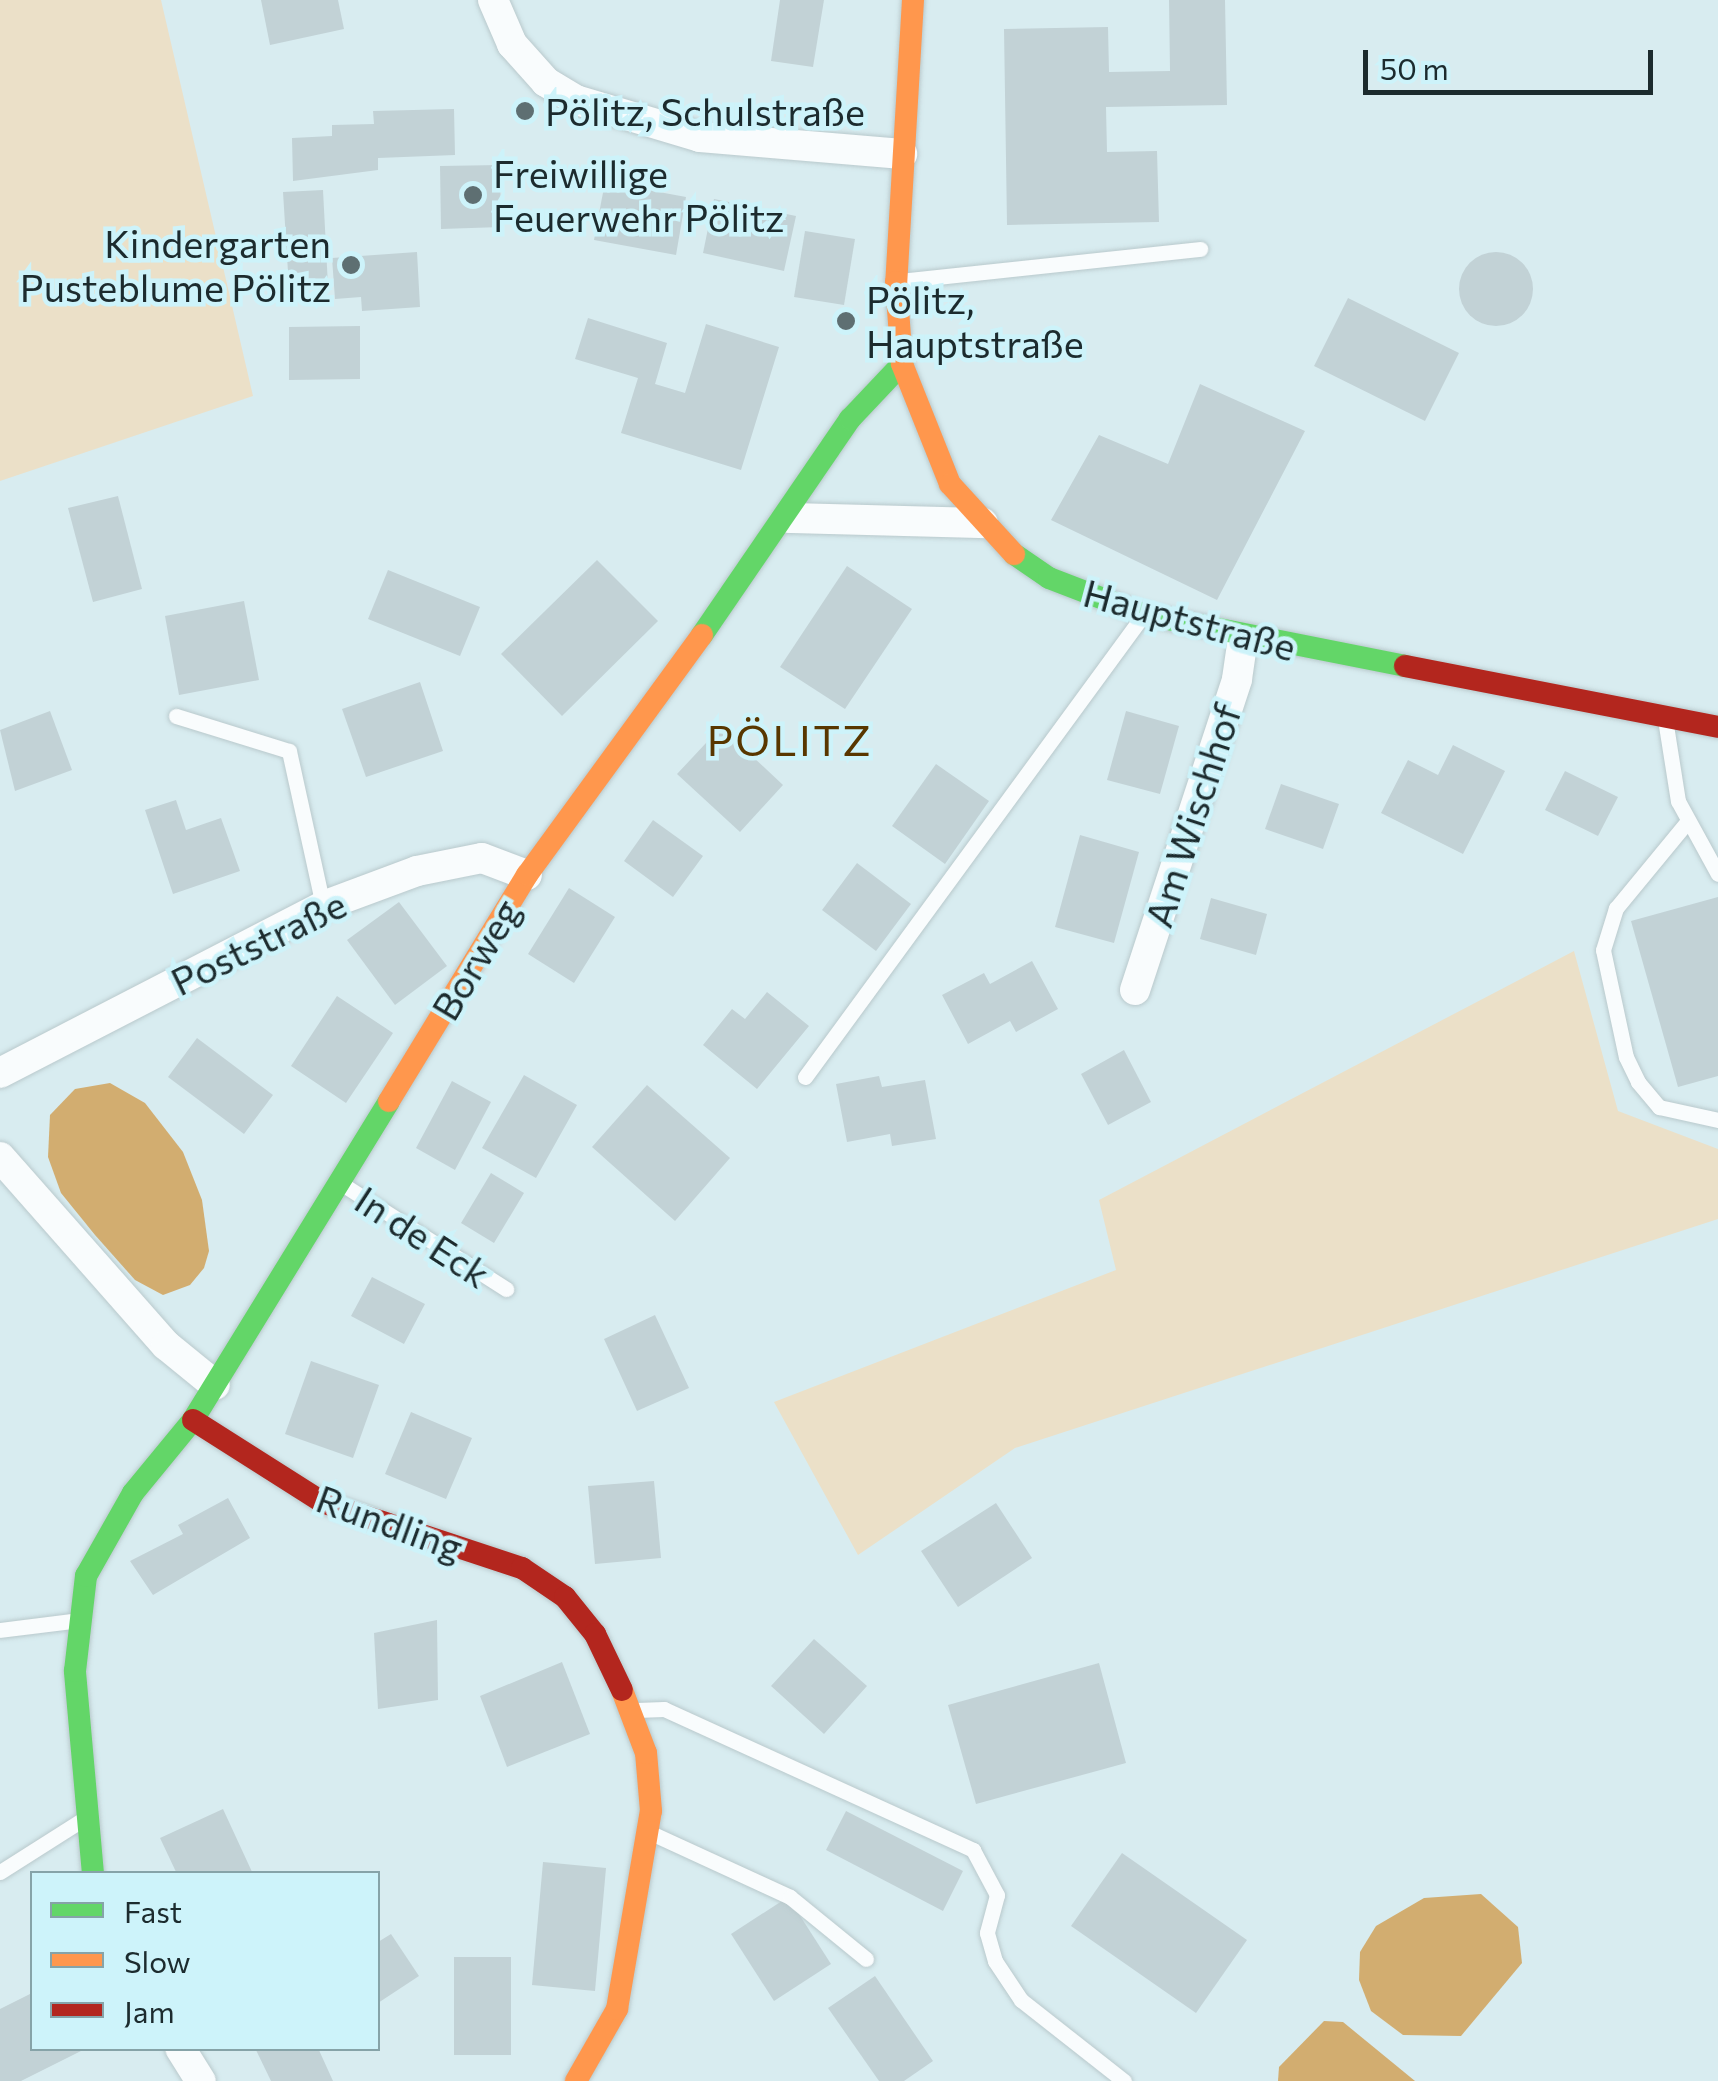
<!DOCTYPE html>
<meta charset="utf-8">
<style>
body{margin:0}
#map{position:relative;width:1718px;height:2081px;overflow:hidden;background:#d8ecf0;font-family:Commissioner,sans-serif}
div>[style]{position:absolute}
[style*='--x']{left:calc(var(--x)*1px);top:calc(var(--y)*1px);width:calc(var(--w)*1px);rotate:calc(var(--a)*1deg)}
.green>*{inset:0;background:#ebe0c8}
.water>*{inset:0;background:#d2ad70}
.building>*{inset:0;background:#c2d2d6}
.round{border-radius:50%}
.roads{filter:drop-shadow(0 0 2px #b9c9cc) drop-shadow(0 0 2px #b9c9cc)}
.lane>*{height:15px;margin:-7.5px;padding:0 7.5px;transform-origin:7.5px;border-radius:7.5px;background:#f9fcfd}
.street>*{height:30px;margin:-15px;padding:0 15px;transform-origin:15px;border-radius:15px;background:#f9fcfd}
.fast>*{height:22px;margin:-11px;padding:0 11px;transform-origin:11px;border-radius:11px;background:#63d668}
.slow>*{height:22px;margin:-11px;padding:0 11px;transform-origin:11px;border-radius:11px;background:#ff974d}
.jam>*{height:22px;margin:-11px;padding:0 11px;transform-origin:11px;border-radius:11px;background:#b3261e}
.dots>*{width:28px;height:28px;translate:-50% -50%;box-sizing:border-box;border:5px solid #cdf3fa;border-radius:50%}
span{translate:-50% -50%;white-space:nowrap;text-align:center;line-height:1.15;-webkit-text-stroke:9px #cdf3fa;paint-order:stroke}
.poi-label{font-size:38px;color:#1c2b2e}
.left{translate:0 -50%;text-align:left}
.right{translate:-100% -50%;text-align:right}
.street-label{font-size:38px;color:#1c2b2e}
.quarter-label{font-size:42px;color:#583700;letter-spacing:2.5px}
.legend{position:absolute;left:30px;top:1871px;width:350px;height:180px;box-sizing:border-box;background:#cdf3fa;border:2px solid #86a3a8;margin:0;padding:12px 18px;list-style:none;font-size:30px;color:#1c2b2e}
.legend li{display:flex;align-items:center;gap:20px;height:50px}
.legend b{width:50px;border:2px solid #86a3a8}
.scale{position:absolute;left:1363px;top:50px;width:290px;height:45px;box-sizing:border-box;border:5px solid #1c2b2e;border-top:0;padding-left:12px;font-size:30px;line-height:35px;white-space:nowrap;color:#1c2b2e;-webkit-text-stroke:8px #cdf3fa;paint-order:stroke}
</style>
<div id="map">
<div class="green">
<i style="clip-path:polygon(0 0,161px 0,253px 396px,0 481px)"></i>
<i style="clip-path:polygon(1574px 951px,1618px 1111px,1718px 1149px,1718px 1219px,1015px 1448px,858px 1555px,774px 1402px,1116px 1270px,1099px 1200px)"></i>
</div>
<div class="water">
<i style="clip-path:polygon(110px 1083px,145px 1103px,183px 1152px,202px 1200px,209px 1251px,204px 1268px,190px 1285px,163px 1295px,135px 1280px,95px 1235px,61px 1193px,48px 1157px,50px 1115px,75px 1089px)"></i>
<i style="clip-path:polygon(1481px 1894px,1518px 1927px,1522px 1963px,1461px 2036px,1403px 2035px,1371px 2011px,1359px 1980px,1360px 1952px,1376px 1926px,1424px 1898px)"></i>
<i style="clip-path:polygon(1324px 2021px,1343px 2022px,1415px 2081px,1278px 2081px,1279px 2067px)"></i>
</div>
<div class="building">
<i style="clip-path:polygon(261px 0,338px 0,344px 29px,270px 45px)"></i>
<i style="clip-path:polygon(780px 0,824px 0,813px 67px,771px 61px)"></i>
<i style="clip-path:polygon(1169px 0,1225px 0,1227px 105px,1106px 107px,1107px 152px,1157px 151px,1159px 222px,1007px 225px,1004px 29px,1108px 27px,1109px 72px,1170px 71px)"></i>
<i style="clip-path:polygon(454px 109px,455px 155px,378px 158px,378px 170px,293px 181px,292px 138px,332px 136px,332px 125px,374px 124px,373px 111px)"></i>
<i style="clip-path:polygon(500px 165px,501px 227px,441px 229px,440px 166px)"></i>
<i style="clip-path:polygon(605px 182px,686px 197px,676px 255px,594px 240px)"></i>
<i style="clip-path:polygon(323px 190px,328px 286px,289px 288px,283px 192px)"></i>
<i style="clip-path:polygon(714px 199px,796px 216px,784px 271px,703px 253px)"></i>
<i style="clip-path:polygon(805px 231px,855px 239px,844px 305px,794px 297px)"></i>
<i style="clip-path:polygon(417px 252px,420px 307px,362px 311px,361px 297px,335px 299px,332px 258px)"></i>
<i class="round" style="left:1459px;top:252px;width:74px;height:74px"></i>
<i style="clip-path:polygon(1348px 298px,1459px 353px,1425px 421px,1314px 366px)"></i>
<i style="clip-path:polygon(588px 318px,667px 343px,655px 384px,685px 393px,706px 324px,779px 347px,741px 470px,621px 433px,638px 378px,575px 359px)"></i>
<i style="clip-path:polygon(360px 326px,360px 379px,289px 380px,289px 327px)"></i>
<i style="clip-path:polygon(1200px 384px,1305px 431px,1217px 600px,1051px 520px,1099px 435px,1168px 464px)"></i>
<i style="clip-path:polygon(118px 496px,142px 589px,93px 602px,68px 508px)"></i>
<i style="clip-path:polygon(597px 560px,658px 621px,562px 716px,501px 654px)"></i>
<i style="clip-path:polygon(847px 566px,912px 609px,845px 709px,780px 667px)"></i>
<i style="clip-path:polygon(388px 570px,480px 607px,460px 656px,368px 619px)"></i>
<i style="clip-path:polygon(244px 601px,259px 680px,179px 695px,165px 616px)"></i>
<i style="clip-path:polygon(420px 682px,443px 751px,366px 777px,342px 709px)"></i>
<i style="clip-path:polygon(50px 711px,72px 770px,15px 791px,0 730px)"></i>
<i style="clip-path:polygon(1126px 711px,1179px 726px,1160px 794px,1107px 780px)"></i>
<i style="clip-path:polygon(721px 727px,783px 785px,740px 832px,677px 774px)"></i>
<i style="clip-path:polygon(1453px 745px,1505px 771px,1463px 854px,1381px 813px,1408px 760px,1438px 775px)"></i>
<i style="clip-path:polygon(936px 764px,989px 801px,945px 864px,892px 826px)"></i>
<i style="clip-path:polygon(1565px 771px,1618px 797px,1598px 836px,1545px 810px)"></i>
<i style="clip-path:polygon(1281px 784px,1339px 804px,1323px 849px,1265px 829px)"></i>
<i style="clip-path:polygon(176px 800px,186px 830px,221px 818px,240px 871px,173px 894px,145px 810px)"></i>
<i style="clip-path:polygon(653px 820px,703px 856px,673px 897px,624px 861px)"></i>
<i style="clip-path:polygon(1080px 835px,1139px 852px,1114px 943px,1055px 927px)"></i>
<i style="clip-path:polygon(857px 863px,911px 904px,876px 951px,822px 910px)"></i>
<i style="clip-path:polygon(569px 888px,615px 917px,574px 983px,528px 954px)"></i>
<i style="clip-path:polygon(1718px 897px,1718px 1076px,1678px 1087px,1631px 921px)"></i>
<i style="clip-path:polygon(1211px 898px,1267px 914px,1256px 955px,1200px 939px)"></i>
<i style="clip-path:polygon(399px 902px,447px 966px,395px 1005px,347px 940px)"></i>
<i style="clip-path:polygon(1032px 961px,1058px 1009px,1016px 1032px,1010px 1021px,968px 1044px,942px 995px,984px 973px,990px 984px)"></i>
<i style="clip-path:polygon(767px 992px,809px 1026px,757px 1089px,703px 1045px,732px 1009px,745px 1019px)"></i>
<i style="clip-path:polygon(337px 996px,393px 1033px,346px 1103px,291px 1066px)"></i>
<i style="clip-path:polygon(197px 1038px,273px 1095px,244px 1134px,168px 1077px)"></i>
<i style="clip-path:polygon(1124px 1050px,1151px 1102px,1108px 1125px,1081px 1074px)"></i>
<i style="clip-path:polygon(524px 1075px,577px 1105px,536px 1178px,482px 1148px)"></i>
<i style="clip-path:polygon(879px 1076px,882px 1087px,925px 1080px,936px 1139px,892px 1146px,890px 1134px,847px 1142px,836px 1084px)"></i>
<i style="clip-path:polygon(452px 1081px,491px 1102px,455px 1170px,416px 1148px)"></i>
<i style="clip-path:polygon(647px 1085px,730px 1158px,675px 1221px,592px 1147px)"></i>
<i style="clip-path:polygon(491px 1173px,524px 1193px,494px 1243px,461px 1223px)"></i>
<i style="clip-path:polygon(372px 1277px,425px 1304px,404px 1344px,351px 1316px)"></i>
<i style="clip-path:polygon(655px 1315px,689px 1388px,637px 1411px,604px 1339px)"></i>
<i style="clip-path:polygon(311px 1361px,379px 1385px,353px 1458px,285px 1434px)"></i>
<i style="clip-path:polygon(411px 1412px,472px 1438px,446px 1499px,385px 1474px)"></i>
<i style="clip-path:polygon(654px 1481px,661px 1558px,595px 1564px,588px 1486px)"></i>
<i style="clip-path:polygon(228px 1498px,250px 1538px,153px 1595px,130px 1561px,183px 1534px,178px 1525px)"></i>
<i style="clip-path:polygon(996px 1503px,1032px 1558px,958px 1607px,921px 1551px)"></i>
<i style="clip-path:polygon(437px 1620px,438px 1700px,378px 1709px,374px 1633px)"></i>
<i style="clip-path:polygon(814px 1639px,867px 1686px,824px 1734px,771px 1686px)"></i>
<i style="clip-path:polygon(562px 1662px,590px 1734px,507px 1767px,480px 1696px)"></i>
<i style="clip-path:polygon(1099px 1663px,1126px 1763px,976px 1804px,948px 1705px)"></i>
<i style="clip-path:polygon(223px 1809px,253px 1874px,177px 1874px,160px 1838px)"></i>
<i style="clip-path:polygon(846px 1811px,963px 1871px,943px 1911px,826px 1850px)"></i>
<i style="clip-path:polygon(1122px 1853px,1247px 1940px,1196px 2013px,1071px 1926px)"></i>
<i style="clip-path:polygon(543px 1862px,606px 1868px,595px 1991px,532px 1985px)"></i>
<i style="clip-path:polygon(788px 1897px,831px 1964px,774px 2001px,731px 1934px)"></i>
<i style="clip-path:polygon(391px 1934px,419px 1976px,378px 2003px,378px 1942px)"></i>
<i style="clip-path:polygon(454px 1957px,511px 1957px,511px 2055px,454px 2055px)"></i>
<i style="clip-path:polygon(875px 1976px,933px 2061px,904px 2081px,879px 2081px,828px 2008px)"></i>
<i style="clip-path:polygon(32px 1993px,32px 2048px,87px 2048px,21px 2081px,0 2081px,0 2009px)"></i>
<i style="clip-path:polygon(255px 2048px,318px 2048px,333px 2081px,271px 2081px)"></i>
</div>
<div class="roads">
<div class="lane">
<i style="--x:900;--y:281;--w:302;--a:-6.1"></i>
<i style="--x:176;--y:716;--w:118;--a:17.2"></i>
<i style="--x:289;--y:751;--w:159;--a:77.6"></i>
<i style="--x:1665;--y:719;--w:83;--a:81"></i>
<i style="--x:1678;--y:801;--w:83;--a:61.3"></i>
<i style="--x:1687;--y:822;--w:112;--a:129.5"></i>
<i style="--x:1616;--y:908;--w:44;--a:107.2"></i>
<i style="--x:1603;--y:950;--w:109;--a:77.9"></i>
<i style="--x:1626;--y:1057;--w:28;--a:64"></i>
<i style="--x:1638;--y:1082;--w:33;--a:50"></i>
<i style="--x:1659;--y:1107;--w:60;--a:12.4"></i>
<i style="--x:805;--y:1077;--w:569;--a:-53.79"></i>
<i style="--x:342;--y:1184;--w:195;--a:32.6"></i>
<i style="--x:0;--y:1630;--w:73;--a:-7.1"></i>
<i style="--x:636;--y:1710;--w:28;--a:-2"></i>
<i style="--x:664;--y:1709;--w:340;--a:24.5"></i>
<i style="--x:973;--y:1850;--w:51;--a:61.9"></i>
<i style="--x:997;--y:1895;--w:39;--a:105"></i>
<i style="--x:987;--y:1933;--w:29;--a:74"></i>
<i style="--x:995;--y:1961;--w:47;--a:56.3"></i>
<i style="--x:1021;--y:2000;--w:131;--a:38.2"></i>
<i style="--x:651;--y:1833;--w:153;--a:24.7"></i>
<i style="--x:790;--y:1897;--w:98;--a:39.2"></i>
<i style="--x:0;--y:1872;--w:97;--a:-32.4"></i>
</div>
<div class="street">
<i style="--x:493;--y:0;--w:48;--a:66.6"></i>
<i style="--x:512;--y:44;--w:51;--a:48.2"></i>
<i style="--x:546;--y:82;--w:35;--a:31"></i>
<i style="--x:576;--y:100;--w:129;--a:16.6"></i>
<i style="--x:700;--y:137;--w:203;--a:4.8"></i>
<i style="--x:788;--y:518;--w:195;--a:1.5"></i>
<i style="--x:1135;--y:990;--w:327;--a:-71.8"></i>
<i style="--x:1237;--y:679;--w:41;--a:-81.7"></i>
<i style="--x:0;--y:1073;--w:364;--a:-27.3"></i>
<i style="--x:323;--y:906;--w:100;--a:-20.4"></i>
<i style="--x:417;--y:871;--w:66;--a:-11.3"></i>
<i style="--x:482;--y:858;--w:48;--a:20.7"></i>
<i style="--x:0;--y:1157;--w:251;--a:48.6"></i>
<i style="--x:166;--y:1345;--w:63;--a:39.2"></i>
<i style="--x:180;--y:2048;--w:39;--a:58"></i>
</div>
<div class="fast">
<i style="--x:1014;--y:554;--w:42;--a:34.4"></i>
<i style="--x:1049;--y:578;--w:101;--a:21"></i>
<i style="--x:1143;--y:614;--w:267;--a:11.2"></i>
<i style="--x:702;--y:635;--w:262;--a:-55.6"></i>
<i style="--x:850;--y:419;--w:76;--a:-46.6"></i>
<i style="--x:93;--y:1874;--w:204;--a:-95.1"></i>
<i style="--x:75;--y:1671;--w:96;--a:-83.4"></i>
<i style="--x:86;--y:1576;--w:95;--a:-60.5"></i>
<i style="--x:133;--y:1493;--w:94;--a:-50.6"></i>
<i style="--x:193;--y:1420;--w:374;--a:-58.4"></i>
</div>
<div class="slow">
<i style="--x:913;--y:0;--w:283;--a:93.4"></i>
<i style="--x:896;--y:282;--w:82;--a:85.8"></i>
<i style="--x:902;--y:364;--w:129;--a:68.2"></i>
<i style="--x:950;--y:484;--w:95;--a:47.6"></i>
<i style="--x:389;--y:1101;--w:265;--a:-58.6"></i>
<i style="--x:527;--y:875;--w:297;--a:-53.9"></i>
<i style="--x:576;--y:2081;--w:83;--a:-60.3"></i>
<i style="--x:617;--y:2009;--w:201;--a:-80.3"></i>
<i style="--x:651;--y:1811;--w:58;--a:-94.9"></i>
<i style="--x:646;--y:1753;--w:67;--a:-110.9"></i>
</div>
<div class="jam">
<i style="--x:1405;--y:666;--w:319;--a:11"></i>
<i style="--x:193;--y:1420;--w:153;--a:32.4"></i>
<i style="--x:322;--y:1502;--w:211;--a:18.3"></i>
<i style="--x:522;--y:1568;--w:52;--a:34"></i>
<i style="--x:565;--y:1597;--w:48;--a:51"></i>
<i style="--x:595;--y:1634;--w:62;--a:64.3"></i>
</div>
</div>
<div class="dots">
<i style="left:525px;top:111px;background:#5e6f72"></i>
<i style="left:473px;top:195px;background:#5e6f72"></i>
<i style="left:351px;top:265px;background:#5e6f72"></i>
<i style="left:846px;top:321px;background:#5e6f72"></i>
</div>
<div class="poi-label">
<span class="left" style="left:545px;top:111px">Pölitz, Schulstraße</span>
<span class="left" style="left:493px;top:195px">Freiwillige<br>Feuerwehr Pölitz</span>
<span class="right" style="left:331px;top:265px">Kindergarten<br>Pusteblume Pölitz</span>
<span class="left" style="left:866px;top:321px">Pölitz,<br>Hauptstraße</span>
</div>
<div class="street-label">
<span style="left:1190px;top:619px;rotate:15deg">Hauptstraße</span>
<span style="left:1192px;top:815px;rotate:-72deg">Am Wischhof</span>
<span style="left:258px;top:942px;rotate:-26deg">Poststraße</span>
<span style="left:475px;top:959px;rotate:-59deg">Borweg</span>
<span style="left:423px;top:1236px;rotate:33deg">In de Eck</span>
<span style="left:390px;top:1522px;rotate:20deg">Rundling</span>
</div>
<div class="quarter-label">
<span style="left:790px;top:739px">PÖLITZ</span>
</div>
<ul class="legend">
<li><b style="height:12px;background:#63d668"></b>Fast</li>
<li><b style="height:12px;background:#ff974d"></b>Slow</li>
<li><b style="height:12px;background:#b3261e"></b>Jam</li>
</ul>
<div class="scale">50 m</div>
</div>
